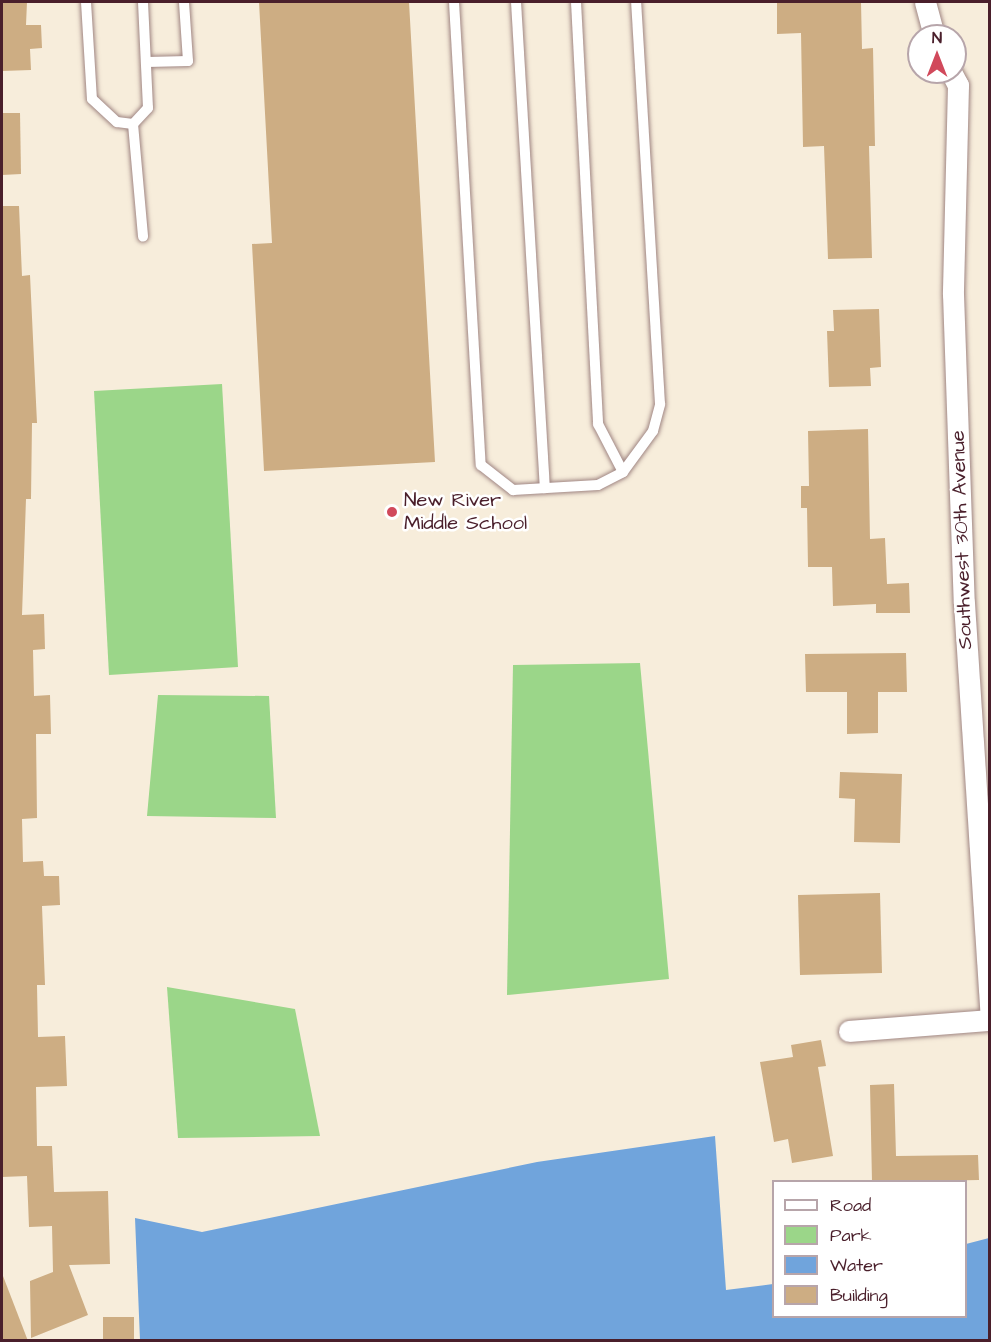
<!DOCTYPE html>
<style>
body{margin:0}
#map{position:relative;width:991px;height:1342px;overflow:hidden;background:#f7eddb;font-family:"Architects Daughter",sans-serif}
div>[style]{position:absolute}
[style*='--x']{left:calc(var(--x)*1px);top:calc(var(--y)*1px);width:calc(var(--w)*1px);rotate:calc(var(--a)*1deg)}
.green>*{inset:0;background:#9bd689}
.water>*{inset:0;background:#70a4dc}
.building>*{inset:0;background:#cdad83}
.roads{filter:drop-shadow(0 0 2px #a08683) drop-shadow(0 0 2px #a08683)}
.lane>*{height:10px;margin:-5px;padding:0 5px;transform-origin:5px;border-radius:5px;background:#fff}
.street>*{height:21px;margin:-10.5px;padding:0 10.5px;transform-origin:10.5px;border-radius:10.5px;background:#fff}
.dots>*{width:16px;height:16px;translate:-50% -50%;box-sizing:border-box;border:3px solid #fff;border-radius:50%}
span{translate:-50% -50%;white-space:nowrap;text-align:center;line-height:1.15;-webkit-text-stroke:5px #fff;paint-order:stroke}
.poi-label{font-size:20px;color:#4a1f2b}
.left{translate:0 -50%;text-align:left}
.street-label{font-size:20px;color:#4a1f2b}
.frame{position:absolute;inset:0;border:3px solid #4a1f2b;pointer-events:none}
.legend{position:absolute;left:772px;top:1180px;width:195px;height:138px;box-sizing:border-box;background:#fff;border:2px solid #b7a5aa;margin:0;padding:8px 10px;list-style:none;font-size:18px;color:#4a1f2b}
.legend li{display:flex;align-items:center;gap:12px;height:30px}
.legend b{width:30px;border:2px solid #b7a5aa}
.north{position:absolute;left:907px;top:24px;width:60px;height:60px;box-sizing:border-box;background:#fff;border:2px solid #b7a5aa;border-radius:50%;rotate:0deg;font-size:16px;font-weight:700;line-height:24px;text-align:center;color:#4a1f2b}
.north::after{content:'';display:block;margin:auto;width:21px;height:27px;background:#d1495b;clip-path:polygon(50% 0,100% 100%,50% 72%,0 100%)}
</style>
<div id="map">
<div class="green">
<i style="clip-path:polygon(222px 384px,238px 667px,109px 675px,94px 391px)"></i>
<i style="clip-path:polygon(640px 663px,669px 979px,507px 995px,513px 665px)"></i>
<i style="clip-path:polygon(158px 695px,269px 696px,276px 818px,147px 816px)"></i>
<i style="clip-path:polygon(167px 987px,295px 1009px,320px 1136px,178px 1138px)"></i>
</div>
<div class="water">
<i style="clip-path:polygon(715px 1136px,726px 1290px,773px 1284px,774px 1316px,966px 1316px,966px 1244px,989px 1238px,989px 1340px,140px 1340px,135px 1218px,202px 1232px,537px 1162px)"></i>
</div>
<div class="building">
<i style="clip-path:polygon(2px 2px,27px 2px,26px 25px,41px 25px,42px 48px,30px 49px,31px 70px,2px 71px)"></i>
<i style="clip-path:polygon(259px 2px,409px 2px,435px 462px,264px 471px,252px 244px,272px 243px)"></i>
<i style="clip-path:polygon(777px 2px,861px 2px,862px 49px,873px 48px,875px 146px,869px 146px,872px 258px,828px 259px,824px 146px,803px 147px,801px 33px,777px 34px)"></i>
<i style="clip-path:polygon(2px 113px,20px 113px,21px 174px,2px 175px)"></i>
<i style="clip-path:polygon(2px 206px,19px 206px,22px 276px,30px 275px,37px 423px,32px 423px,31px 499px,26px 499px,22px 615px,44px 614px,45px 649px,33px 650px,34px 696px,50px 695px,51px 734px,36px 734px,37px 818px,22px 819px,23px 862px,43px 861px,44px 876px,59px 876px,60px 905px,42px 906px,45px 985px,37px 985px,38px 1037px,65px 1036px,67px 1086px,36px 1087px,37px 1146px,52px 1146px,54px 1192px,108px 1191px,110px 1264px,69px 1265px,88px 1315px,31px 1338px,30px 1281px,53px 1272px,52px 1226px,29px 1227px,27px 1176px,2px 1177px)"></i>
<i style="clip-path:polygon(879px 309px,881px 367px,870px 368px,871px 386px,829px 387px,827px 331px,834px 331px,833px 310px)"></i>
<i style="clip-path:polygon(868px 429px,870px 539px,885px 538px,887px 584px,909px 583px,910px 613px,876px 613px,876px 604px,833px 606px,832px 567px,808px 567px,807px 508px,801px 508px,801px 486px,809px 486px,808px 431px)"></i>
<i style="clip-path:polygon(906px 653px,907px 692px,878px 692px,878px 733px,847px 734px,847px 692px,806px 692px,805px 654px)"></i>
<i style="clip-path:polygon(840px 772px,902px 774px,900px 843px,854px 842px,855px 799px,839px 798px)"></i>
<i style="clip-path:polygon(880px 893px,882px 973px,800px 975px,798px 895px)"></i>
<i style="clip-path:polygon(821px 1040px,826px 1066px,818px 1067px,833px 1156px,792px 1163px,788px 1139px,774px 1142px,760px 1062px,793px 1057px,791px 1045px)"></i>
<i style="clip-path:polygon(894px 1084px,896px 1156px,978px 1155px,979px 1180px,872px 1182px,870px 1085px)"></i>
<i style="clip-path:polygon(3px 1276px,28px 1341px,2px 1341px)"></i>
<i style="clip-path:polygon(103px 1317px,134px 1317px,134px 1341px,103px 1341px)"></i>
</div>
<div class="roads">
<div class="lane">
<i style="--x:86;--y:2;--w:97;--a:86.5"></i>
<i style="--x:92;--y:99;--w:34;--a:43"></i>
<i style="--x:117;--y:122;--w:16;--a:7"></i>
<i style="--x:143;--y:2;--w:106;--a:87.3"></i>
<i style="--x:148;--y:108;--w:22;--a:133"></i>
<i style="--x:133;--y:124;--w:113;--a:84.9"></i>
<i style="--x:454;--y:2;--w:464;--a:86.7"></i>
<i style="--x:481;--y:465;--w:41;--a:38"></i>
<i style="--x:513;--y:490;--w:85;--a:-3.4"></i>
<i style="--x:598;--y:485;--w:28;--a:-27"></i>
<i style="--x:623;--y:472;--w:51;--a:-53.8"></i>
<i style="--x:653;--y:431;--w:28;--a:-75"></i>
<i style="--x:660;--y:404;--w:403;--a:-93.4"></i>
<i style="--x:516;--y:2;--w:487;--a:86.6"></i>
<i style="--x:576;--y:2;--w:423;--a:87"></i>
<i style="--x:598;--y:424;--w:54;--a:62.5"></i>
<i style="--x:147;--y:62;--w:41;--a:-1.4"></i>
<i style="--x:188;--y:61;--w:59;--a:-93.9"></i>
</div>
<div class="street">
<i style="--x:925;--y:2;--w:35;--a:75"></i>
<i style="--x:951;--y:72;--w:15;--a:62"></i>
<i style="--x:958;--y:85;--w:209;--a:91.4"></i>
<i style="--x:953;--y:294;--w:309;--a:88"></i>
<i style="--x:964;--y:603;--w:408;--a:86.3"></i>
<i style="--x:849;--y:1031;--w:141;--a:-4.5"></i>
</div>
</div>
<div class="dots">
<i style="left:392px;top:512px;background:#d1495b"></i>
</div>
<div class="poi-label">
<span class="left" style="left:404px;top:512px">New River<br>Middle School</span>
</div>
<div class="street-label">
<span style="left:962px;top:540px;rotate:-92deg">Southwest 30th Avenue</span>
</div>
<div class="frame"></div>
<ul class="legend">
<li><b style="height:8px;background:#fff"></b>Road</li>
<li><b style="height:16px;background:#9bd689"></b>Park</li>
<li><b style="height:16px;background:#70a4dc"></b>Water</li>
<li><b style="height:16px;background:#cdad83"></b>Building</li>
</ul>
<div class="north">N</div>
</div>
